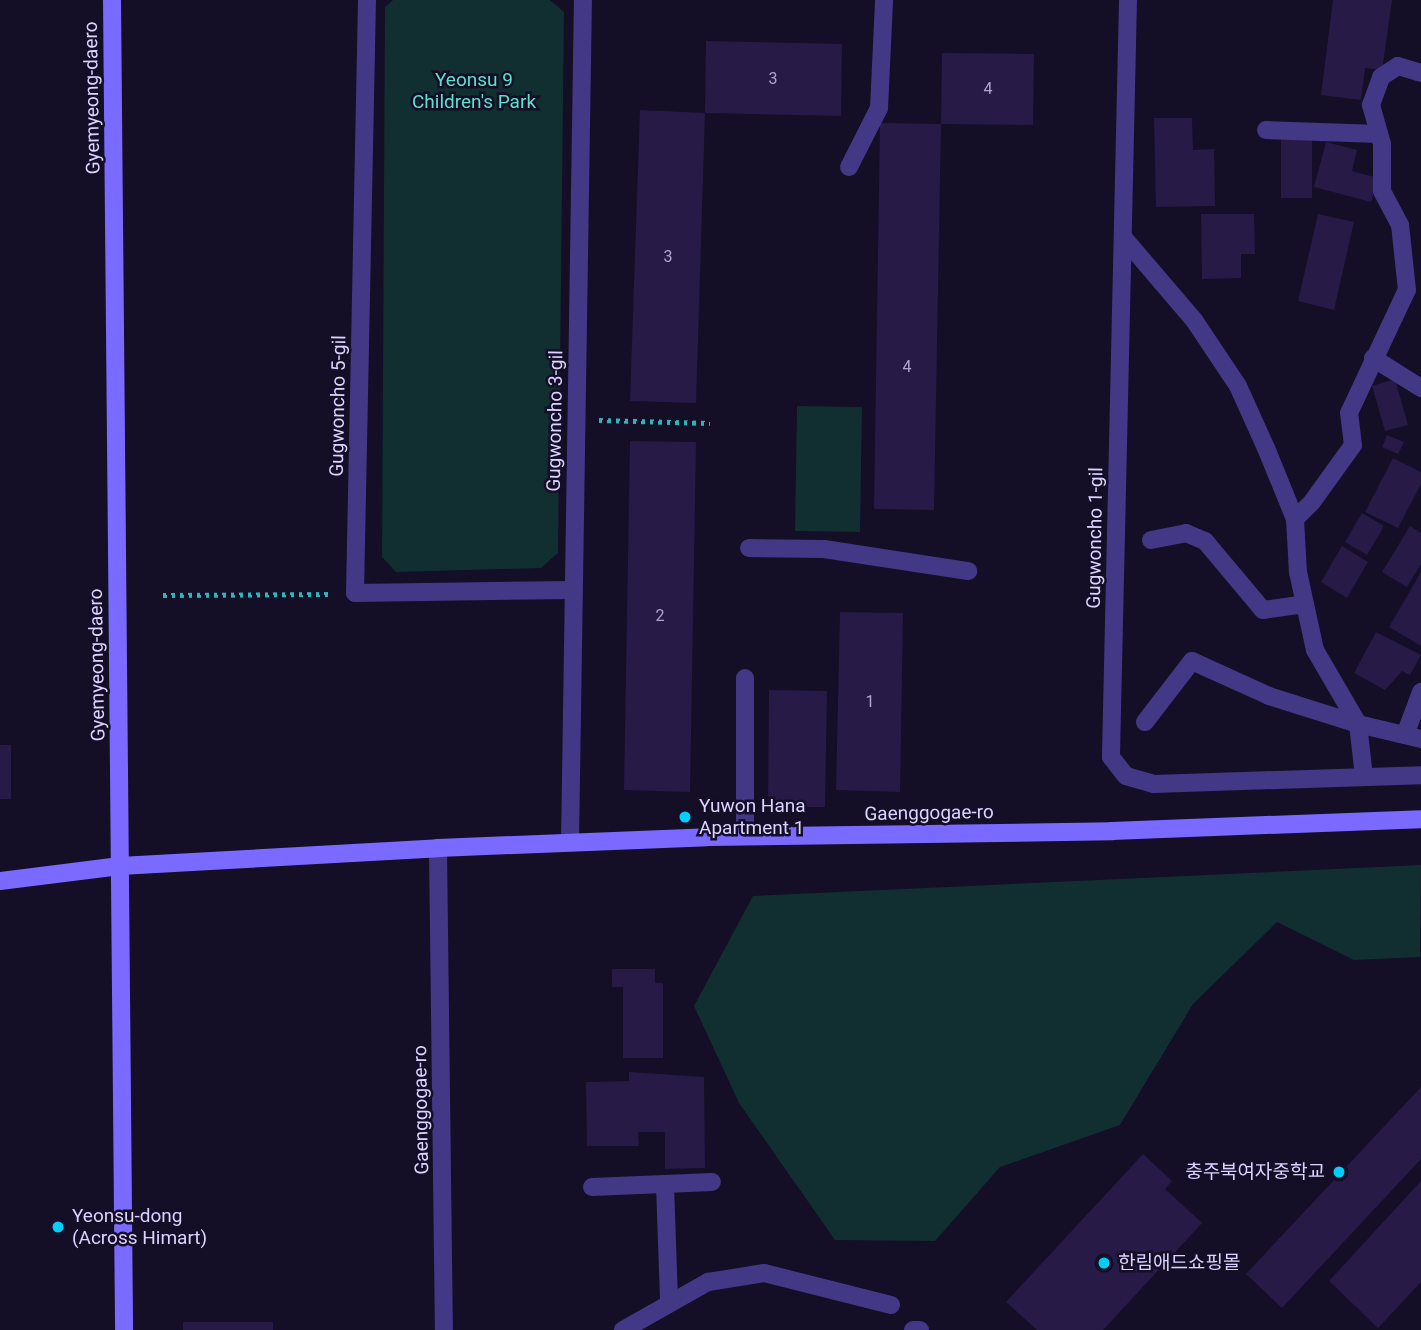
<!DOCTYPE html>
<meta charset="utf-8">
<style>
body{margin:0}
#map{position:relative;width:1421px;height:1330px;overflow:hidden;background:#140e26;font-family:Roboto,"Noto Sans KR",sans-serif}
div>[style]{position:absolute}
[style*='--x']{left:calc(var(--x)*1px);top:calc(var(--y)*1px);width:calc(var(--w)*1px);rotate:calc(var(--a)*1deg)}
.green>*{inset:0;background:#112e30}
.building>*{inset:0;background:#271a47}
.path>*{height:4.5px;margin-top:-2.25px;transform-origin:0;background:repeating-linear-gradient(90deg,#2cb6ba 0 3.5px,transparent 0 8.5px)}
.lane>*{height:18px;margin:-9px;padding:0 9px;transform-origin:9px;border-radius:9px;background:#423886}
.street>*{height:18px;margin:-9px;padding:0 9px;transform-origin:9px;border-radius:9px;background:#423886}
.secondary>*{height:18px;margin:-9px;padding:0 9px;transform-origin:9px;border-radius:9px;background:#7a6aff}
.dots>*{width:19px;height:19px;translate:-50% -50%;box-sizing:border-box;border:4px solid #140e26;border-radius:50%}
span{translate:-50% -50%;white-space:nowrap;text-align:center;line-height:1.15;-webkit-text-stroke:5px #140e26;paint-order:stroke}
.number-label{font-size:16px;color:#afa5d1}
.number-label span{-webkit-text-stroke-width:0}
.park-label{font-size:19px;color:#5be2cc}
.street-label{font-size:19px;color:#dcd3ff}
.poi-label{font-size:19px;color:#dcd3ff}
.left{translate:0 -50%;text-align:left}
.right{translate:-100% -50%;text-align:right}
</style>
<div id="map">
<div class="green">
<i style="clip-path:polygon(393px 0,550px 0,564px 12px,558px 553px,541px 568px,396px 572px,382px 557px,385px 7px)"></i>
<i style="clip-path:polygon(797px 406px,862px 407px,860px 532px,795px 531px)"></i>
<i style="clip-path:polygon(1421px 865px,1420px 957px,1354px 960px,1277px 922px,1193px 1004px,1120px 1125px,1000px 1167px,935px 1241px,835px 1240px,739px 1103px,694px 1006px,753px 896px)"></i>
</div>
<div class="building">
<i style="clip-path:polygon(1333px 0,1392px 0,1382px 70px,1365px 68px,1361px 100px,1321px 95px)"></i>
<i style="clip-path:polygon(706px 41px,842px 44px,841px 116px,705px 113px)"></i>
<i style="clip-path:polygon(942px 53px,1034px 54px,1033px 125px,941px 124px,934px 510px,874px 509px,880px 123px,941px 124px)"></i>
<i style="clip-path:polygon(640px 110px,705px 113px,696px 403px,630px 401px)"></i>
<i style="clip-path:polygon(1154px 118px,1192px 118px,1193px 150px,1214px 149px,1215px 206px,1156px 207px)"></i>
<i style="clip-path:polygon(1281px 138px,1312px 138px,1312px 198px,1281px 198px)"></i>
<i style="clip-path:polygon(1326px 142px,1357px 150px,1352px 171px,1378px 178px,1371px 202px,1314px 187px)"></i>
<i style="clip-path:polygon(1201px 214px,1254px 214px,1255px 254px,1241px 254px,1241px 278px,1202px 279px)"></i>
<i style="clip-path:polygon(1318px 214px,1354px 222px,1334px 310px,1298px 301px)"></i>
<i style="clip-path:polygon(1395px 379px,1408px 425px,1385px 431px,1372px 386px)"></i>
<i style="clip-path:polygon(1387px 435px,1404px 442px,1398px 454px,1382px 447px)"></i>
<i style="clip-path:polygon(630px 441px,696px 442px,690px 792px,624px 790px)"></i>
<i style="clip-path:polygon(1393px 458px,1421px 472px,1421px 484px,1398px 528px,1365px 512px)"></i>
<i style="clip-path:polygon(1362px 513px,1384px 526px,1367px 555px,1345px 542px)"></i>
<i style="clip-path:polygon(1410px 526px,1421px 533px,1421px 564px,1407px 587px,1382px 572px)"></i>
<i style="clip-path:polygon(1342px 546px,1368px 562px,1347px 598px,1321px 582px)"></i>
<i style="clip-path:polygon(1421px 572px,1421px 646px,1389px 627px)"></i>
<i style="clip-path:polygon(840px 612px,903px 613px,900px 792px,836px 790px)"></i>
<i style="clip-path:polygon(1376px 632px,1421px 655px,1410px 675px,1402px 671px,1385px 690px,1354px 673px)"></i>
<i style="clip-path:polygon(769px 690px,827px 691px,825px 807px,768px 807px)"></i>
<i style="clip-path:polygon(0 745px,11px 745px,11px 799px,0 799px)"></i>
<i style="clip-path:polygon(612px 969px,655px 969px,655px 983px,663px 983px,663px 1058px,623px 1058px,623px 987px,612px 987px)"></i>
<i style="clip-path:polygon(629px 1072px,704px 1077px,705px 1168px,665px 1169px,665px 1132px,638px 1132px,639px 1146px,587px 1146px,586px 1082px,629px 1081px)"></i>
<i style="clip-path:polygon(1421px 1087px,1421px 1159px,1282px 1308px,1246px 1274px)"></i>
<i style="clip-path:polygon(1143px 1154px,1172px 1181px,1165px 1189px,1202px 1223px,1103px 1330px,1037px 1330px,1006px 1302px)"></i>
<i style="clip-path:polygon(1421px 1181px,1421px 1282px,1378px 1328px,1329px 1281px)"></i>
<i style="clip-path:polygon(183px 1322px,273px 1322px,273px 1330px,183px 1330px)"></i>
</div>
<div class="path">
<i style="--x:599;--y:420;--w:111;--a:1.5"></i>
<i style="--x:163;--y:595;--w:170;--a:-0.3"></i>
</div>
<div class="lane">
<i style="--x:1266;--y:130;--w:113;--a:2"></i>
<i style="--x:849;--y:167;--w:66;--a:-63"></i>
<i style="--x:879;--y:108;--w:108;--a:-87.3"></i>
<i style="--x:1373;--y:358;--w:57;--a:32"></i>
<i style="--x:1295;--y:519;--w:24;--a:-45"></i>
<i style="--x:1312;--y:502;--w:70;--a:-54.3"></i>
<i style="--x:1353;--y:445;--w:32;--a:-97"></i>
<i style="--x:1349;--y:413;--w:136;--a:-64.8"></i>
<i style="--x:1407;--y:290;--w:65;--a:-96.1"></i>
<i style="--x:1400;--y:225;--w:38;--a:-118"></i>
<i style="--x:1382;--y:191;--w:47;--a:-90"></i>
<i style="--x:1382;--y:144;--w:41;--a:-105.8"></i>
<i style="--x:1371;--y:105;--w:30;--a:-70"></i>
<i style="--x:1381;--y:77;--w:20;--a:-33"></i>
<i style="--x:1398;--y:66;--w:24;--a:17"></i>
<i style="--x:1151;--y:540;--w:36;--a:-11"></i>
<i style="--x:1186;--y:533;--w:21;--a:23"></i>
<i style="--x:1205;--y:541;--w:90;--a:50"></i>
<i style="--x:1263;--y:610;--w:42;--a:-8.1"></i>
<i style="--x:749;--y:548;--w:75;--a:0.8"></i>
<i style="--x:824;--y:549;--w:146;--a:8.7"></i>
<i style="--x:1145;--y:722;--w:77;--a:-52.4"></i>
<i style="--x:1192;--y:661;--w:85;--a:24.4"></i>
<i style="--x:1269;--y:696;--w:93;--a:17.5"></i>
<i style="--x:745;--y:836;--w:158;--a:-90"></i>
<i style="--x:665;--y:1185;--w:117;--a:88"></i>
<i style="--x:592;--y:1187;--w:120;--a:-2.4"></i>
<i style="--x:623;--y:1330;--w:98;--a:-29.5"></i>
<i style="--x:708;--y:1282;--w:57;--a:-9.1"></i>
<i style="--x:764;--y:1273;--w:131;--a:14.1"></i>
<i style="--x:913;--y:1330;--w:7;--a:0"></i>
</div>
<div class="street">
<i style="--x:367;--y:0;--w:593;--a:91.16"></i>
<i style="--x:355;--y:593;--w:218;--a:-0.8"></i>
<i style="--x:1128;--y:0;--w:757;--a:91.29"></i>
<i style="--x:1111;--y:757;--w:24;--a:52"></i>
<i style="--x:1126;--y:776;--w:29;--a:16"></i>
<i style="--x:1154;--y:784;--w:267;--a:-1.9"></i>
<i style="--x:1123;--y:237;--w:109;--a:49.5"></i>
<i style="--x:1194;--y:320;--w:79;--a:56.3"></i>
<i style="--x:1238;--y:386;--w:68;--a:65.7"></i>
<i style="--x:1266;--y:448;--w:77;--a:67.8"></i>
<i style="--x:1295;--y:519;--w:53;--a:86.8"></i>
<i style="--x:1298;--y:572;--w:80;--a:77.7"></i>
<i style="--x:1315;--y:650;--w:86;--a:59.8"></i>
<i style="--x:1358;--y:724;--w:53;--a:83.5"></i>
<i style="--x:1358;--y:724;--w:65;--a:13.4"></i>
<i style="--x:1405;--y:735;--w:46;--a:-69.6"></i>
<i style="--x:570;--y:842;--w:842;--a:-89.12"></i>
<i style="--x:438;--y:848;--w:482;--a:89.3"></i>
</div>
<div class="secondary">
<i style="--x:112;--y:0;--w:1330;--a:89.48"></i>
<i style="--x:0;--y:881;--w:121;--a:-7.1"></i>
<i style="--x:120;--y:866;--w:319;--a:-3.2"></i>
<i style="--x:438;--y:848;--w:269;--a:-2.3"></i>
<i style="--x:707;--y:837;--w:405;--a:-0.8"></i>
<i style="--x:1112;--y:831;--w:309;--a:-2.2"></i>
</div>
<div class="dots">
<i style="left:685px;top:817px;background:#00cffe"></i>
<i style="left:1339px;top:1172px;background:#00cffe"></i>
<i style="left:58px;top:1227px;background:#00cffe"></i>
<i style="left:1104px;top:1263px;background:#00cffe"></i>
</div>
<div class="number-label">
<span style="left:773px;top:79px">3</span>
<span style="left:988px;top:89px">4</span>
<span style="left:668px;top:257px">3</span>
<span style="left:907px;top:367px">4</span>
<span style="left:660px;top:616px">2</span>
<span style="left:870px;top:702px">1</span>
</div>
<div class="park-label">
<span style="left:474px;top:91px">Yeonsu 9<br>Children's Park</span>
</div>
<div class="street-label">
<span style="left:92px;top:98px;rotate:-91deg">Gyemyeong-daero</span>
<span style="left:338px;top:406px;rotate:-89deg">Gugwoncho 5-gil</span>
<span style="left:555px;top:421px;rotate:-89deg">Gugwoncho 3-gil</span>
<span style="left:1095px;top:538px;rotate:-89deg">Gugwoncho 1-gil</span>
<span style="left:97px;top:665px;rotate:-91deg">Gyemyeong-daero</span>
<span style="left:929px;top:813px;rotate:-1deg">Gaenggogae-ro</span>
<span style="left:421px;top:1110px;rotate:-91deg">Gaenggogae-ro</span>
</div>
<div class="poi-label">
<span class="left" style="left:699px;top:817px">Yuwon Hana<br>Apartment 1</span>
<span class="right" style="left:1325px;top:1172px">충주북여자중학교</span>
<span class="left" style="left:72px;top:1227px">Yeonsu-dong<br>(Across Himart)</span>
<span class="left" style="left:1118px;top:1263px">한림애드쇼핑몰</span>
</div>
</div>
